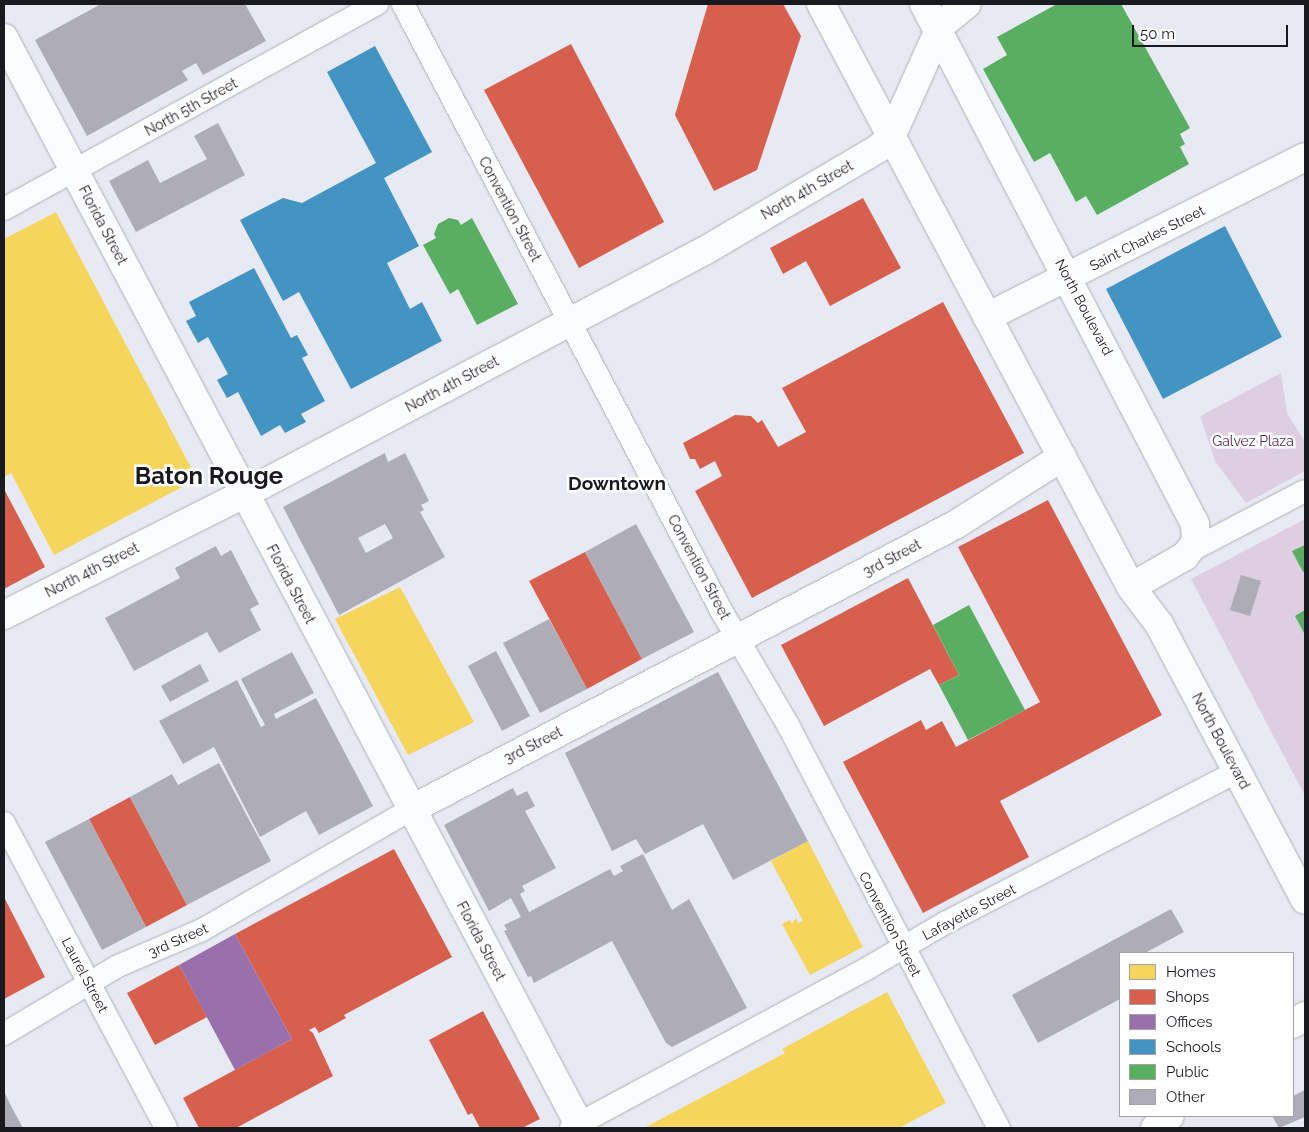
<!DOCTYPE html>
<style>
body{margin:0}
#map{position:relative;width:1309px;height:1132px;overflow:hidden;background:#e7eaf3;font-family:Raleway,sans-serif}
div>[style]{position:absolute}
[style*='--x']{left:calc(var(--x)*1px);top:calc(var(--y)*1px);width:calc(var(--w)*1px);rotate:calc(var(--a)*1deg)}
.green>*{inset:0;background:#ddcfe1}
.homes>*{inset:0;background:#f6d55c}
.shops>*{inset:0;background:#d6604d}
.offices>*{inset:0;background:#9970ab}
.schools>*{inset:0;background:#4393c3}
.public>*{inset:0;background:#5aae61}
.building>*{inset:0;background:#adacb7}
.roads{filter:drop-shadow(0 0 1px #adb0b6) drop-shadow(0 0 1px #adb0b6)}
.street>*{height:22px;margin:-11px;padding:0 11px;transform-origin:11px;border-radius:11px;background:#fbfcfd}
.secondary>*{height:28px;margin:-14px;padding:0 14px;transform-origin:14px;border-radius:14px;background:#fbfcfd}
.primary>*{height:28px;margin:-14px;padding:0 14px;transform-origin:14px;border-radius:14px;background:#fbfcfd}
span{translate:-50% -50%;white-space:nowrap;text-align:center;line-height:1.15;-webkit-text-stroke:5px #fff;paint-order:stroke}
.street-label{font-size:14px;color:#181a20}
.park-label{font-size:14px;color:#522d52}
.district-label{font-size:19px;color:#181a20;font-weight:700}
.town-label{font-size:24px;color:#181a20;font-weight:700}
.frame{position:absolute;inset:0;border:5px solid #181a20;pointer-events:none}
.legend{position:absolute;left:1119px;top:952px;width:175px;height:165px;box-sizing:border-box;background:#fff;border:1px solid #a3a3a6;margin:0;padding:6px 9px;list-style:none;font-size:15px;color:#181a20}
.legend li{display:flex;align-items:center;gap:10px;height:25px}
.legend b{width:25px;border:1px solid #a3a3a6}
.scale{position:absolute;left:1132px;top:25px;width:156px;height:22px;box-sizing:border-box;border:2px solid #181a20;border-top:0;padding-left:6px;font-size:15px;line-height:18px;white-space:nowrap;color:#181a20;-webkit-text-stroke:4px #fff;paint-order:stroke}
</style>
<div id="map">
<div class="green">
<i style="clip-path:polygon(1281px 373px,1287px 413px,1305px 442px,1305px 471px,1246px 503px,1215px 461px,1200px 416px)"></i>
<i style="clip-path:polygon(1305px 519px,1305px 796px,1191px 579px)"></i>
</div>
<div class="homes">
<i style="clip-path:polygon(56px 212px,197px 479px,54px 555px,11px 473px,4px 477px,4px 239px)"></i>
<i style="clip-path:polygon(400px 587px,474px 722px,408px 755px,335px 619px)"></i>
<i style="clip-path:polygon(808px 841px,863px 947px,810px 975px,782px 924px,790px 920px,792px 924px,796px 918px,798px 923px,803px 921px,771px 861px)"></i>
<i style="clip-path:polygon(887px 992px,946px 1103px,899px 1128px,644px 1128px,785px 1053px,782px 1049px)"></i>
</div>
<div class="shops">
<i style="clip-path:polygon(708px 4px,783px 4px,801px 36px,757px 170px,714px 191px,675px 115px)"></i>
<i style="clip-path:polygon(571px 44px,664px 222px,579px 268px,484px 90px)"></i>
<i style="clip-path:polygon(863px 198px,901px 268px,830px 306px,806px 261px,783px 274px,770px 248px)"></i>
<i style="clip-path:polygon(943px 302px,1024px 453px,752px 598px,695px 491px,722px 476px,715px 461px,700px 469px,695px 459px,690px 459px,683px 443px,735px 415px,751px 416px,758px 423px,762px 420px,778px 447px,806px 432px,782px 388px)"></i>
<i style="clip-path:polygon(4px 489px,45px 567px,4px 589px)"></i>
<i style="clip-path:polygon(1048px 500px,1162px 715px,1000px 801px,1029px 857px,923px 913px,843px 762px,921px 720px,926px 730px,942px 721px,956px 747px,1040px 702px,958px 547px)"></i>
<i style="clip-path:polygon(585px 552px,642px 659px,587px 689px,529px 581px)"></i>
<i style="clip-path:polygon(908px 578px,959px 675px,939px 685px,930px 669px,824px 726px,781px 645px)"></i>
<i style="clip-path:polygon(130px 797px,187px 905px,146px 927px,89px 819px)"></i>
<i style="clip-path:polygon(394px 849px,452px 957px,344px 1015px,346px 1018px,319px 1033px,315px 1027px,309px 1030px,313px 1033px,333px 1076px,236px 1128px,199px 1128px,183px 1098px,292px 1039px,235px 934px)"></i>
<i style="clip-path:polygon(4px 897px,45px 977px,4px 999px)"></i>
<i style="clip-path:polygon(179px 965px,207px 1017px,155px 1045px,127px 993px)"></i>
<i style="clip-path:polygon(483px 1011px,540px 1119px,522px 1128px,480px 1128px,472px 1113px,468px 1115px,429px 1040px)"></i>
</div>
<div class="offices">
<i style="clip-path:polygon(235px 934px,292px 1039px,235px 1070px,179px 965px)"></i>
</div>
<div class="schools">
<i style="clip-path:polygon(375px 46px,432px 152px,384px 178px,419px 246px,387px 263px,410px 309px,422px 302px,442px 341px,351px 389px,299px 292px,283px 301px,240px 220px,283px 198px,302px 203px,376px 163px,327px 72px)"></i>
<i style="clip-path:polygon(1225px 226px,1282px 337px,1163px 399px,1106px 289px)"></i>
<i style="clip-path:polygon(254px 268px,291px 338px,297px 335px,308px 355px,302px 358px,325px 401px,301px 414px,306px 422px,285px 433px,280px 425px,261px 436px,238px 392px,227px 398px,217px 380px,228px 374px,208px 337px,198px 343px,186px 321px,196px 316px,189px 302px)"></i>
</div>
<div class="public">
<i style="clip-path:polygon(1057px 4px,1121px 4px,1190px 128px,1180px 134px,1185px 144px,1180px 147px,1189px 164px,1097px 215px,1086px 196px,1076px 202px,1050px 153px,1034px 162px,983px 69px,1007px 55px,997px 37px)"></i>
<i style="clip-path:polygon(449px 218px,458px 220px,461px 225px,472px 218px,518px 304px,477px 325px,458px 289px,450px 294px,423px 245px,436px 238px,434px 234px,438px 224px)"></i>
<i style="clip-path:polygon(1305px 545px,1305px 571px,1303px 572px,1292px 551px)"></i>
<i style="clip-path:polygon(969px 605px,1025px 710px,968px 740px,939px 685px,959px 675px,933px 625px)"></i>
<i style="clip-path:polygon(1305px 610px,1305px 635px,1295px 616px)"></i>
</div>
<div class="building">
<i style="clip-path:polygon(101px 4px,245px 4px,266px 41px,203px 75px,196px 63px,182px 71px,188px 80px,87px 136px,35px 40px)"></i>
<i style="clip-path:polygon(218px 123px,245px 175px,136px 232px,109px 181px,148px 160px,160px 183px,207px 159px,194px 136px)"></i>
<i style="clip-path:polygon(evenodd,385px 453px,388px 462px,405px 453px,429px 501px,421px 505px,424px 510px,420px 512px,445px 557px,339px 615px,283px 507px,385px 453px,385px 524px,393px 538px,366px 553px,358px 538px,385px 524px)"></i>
<i style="clip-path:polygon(636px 524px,694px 632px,642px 659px,585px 552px)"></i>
<i style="clip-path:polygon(216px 546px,221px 556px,231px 550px,259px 604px,250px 609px,261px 630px,219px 653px,207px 632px,134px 671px,105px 618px,180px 578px,175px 568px)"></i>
<i style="clip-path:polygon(1241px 575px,1261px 581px,1250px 616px,1230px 610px)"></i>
<i style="clip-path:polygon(549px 619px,587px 689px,540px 713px,503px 643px)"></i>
<i style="clip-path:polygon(496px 651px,530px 716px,502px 731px,468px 666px)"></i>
<i style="clip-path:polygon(292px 652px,314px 693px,274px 714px,276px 719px,316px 698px,373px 806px,319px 835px,306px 811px,260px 837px,214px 747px,183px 764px,159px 721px,237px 680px,261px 727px,265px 725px,241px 679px)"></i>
<i style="clip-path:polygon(200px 664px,209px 681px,170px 702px,161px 686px)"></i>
<i style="clip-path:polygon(718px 672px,808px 841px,733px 880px,703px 824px,645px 854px,636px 839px,612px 851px,565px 753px)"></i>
<i style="clip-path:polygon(219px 763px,271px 861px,187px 905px,130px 797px,172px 774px,178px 785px)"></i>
<i style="clip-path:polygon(513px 788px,517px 796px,527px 791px,535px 806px,525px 811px,556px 868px,522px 886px,525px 891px,520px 894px,529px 912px,610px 869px,614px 876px,623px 871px,620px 866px,643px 854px,672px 910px,689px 899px,747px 1008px,672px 1047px,666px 1043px,612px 941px,534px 983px,531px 976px,528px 977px,504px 931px,507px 930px,504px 925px,521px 917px,511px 898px,489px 911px,444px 825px)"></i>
<i style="clip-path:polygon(89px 819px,146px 927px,102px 950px,45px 842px)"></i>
<i style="clip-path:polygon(1171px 909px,1184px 932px,1145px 953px,1120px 953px,1120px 999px,1038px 1043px,1012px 995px)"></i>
<i style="clip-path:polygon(1305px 1090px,1305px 1117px,1279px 1128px,1272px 1116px,1293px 1116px,1293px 1096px)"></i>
<i style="clip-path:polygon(4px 1091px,10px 1104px,23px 1128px,4px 1128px)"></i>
</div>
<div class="roads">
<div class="street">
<i style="--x:403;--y:4;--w:687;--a:62.32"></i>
<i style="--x:722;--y:612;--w:131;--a:59.7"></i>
<i style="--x:788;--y:725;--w:455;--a:62.4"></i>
<i style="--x:4;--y:209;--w:426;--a:-28.8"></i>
<i style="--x:1192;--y:550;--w:127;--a:-27.6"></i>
<i style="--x:4;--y:823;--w:345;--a:62"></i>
<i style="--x:4;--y:1034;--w:133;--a:-30.8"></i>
<i style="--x:118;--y:966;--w:91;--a:-23.2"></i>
<i style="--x:202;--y:930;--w:240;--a:-30"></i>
<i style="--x:571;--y:1128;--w:337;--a:-28.3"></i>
<i style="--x:868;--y:968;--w:89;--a:-30.3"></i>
<i style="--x:945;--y:923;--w:330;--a:-27.4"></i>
</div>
<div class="secondary">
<i style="--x:821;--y:4;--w:660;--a:62"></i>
<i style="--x:1131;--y:587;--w:46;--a:52.9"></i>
<i style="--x:1159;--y:624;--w:312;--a:62.1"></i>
<i style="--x:924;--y:4;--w:586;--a:62.47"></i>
<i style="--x:1195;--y:524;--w:18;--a:87"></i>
<i style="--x:1196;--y:542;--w:18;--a:128"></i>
<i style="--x:1185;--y:556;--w:62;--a:150.1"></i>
<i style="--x:4;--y:38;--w:1233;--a:62.11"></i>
<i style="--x:987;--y:317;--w:356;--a:-26.7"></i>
<i style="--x:4;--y:615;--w:269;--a:-26.8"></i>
<i style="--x:244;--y:494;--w:522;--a:-27.84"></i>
<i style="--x:706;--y:250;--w:201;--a:-30.5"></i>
<i style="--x:879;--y:148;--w:16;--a:-43"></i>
<i style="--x:891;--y:137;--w:123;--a:-65.9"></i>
<i style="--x:941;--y:25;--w:33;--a:-39"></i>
<i style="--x:410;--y:810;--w:615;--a:-27.61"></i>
<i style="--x:955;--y:525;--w:127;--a:-32.4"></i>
</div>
<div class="primary">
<i style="--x:1293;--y:1024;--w:14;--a:-34"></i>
<i style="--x:1155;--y:1128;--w:19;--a:-39"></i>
</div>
</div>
<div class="street-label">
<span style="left:191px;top:107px;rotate:-29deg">North 5th Street</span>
<span style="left:807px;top:190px;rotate:-30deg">North 4th Street</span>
<span style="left:510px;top:209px;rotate:62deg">Convention Street</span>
<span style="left:103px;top:225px;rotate:62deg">Florida Street</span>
<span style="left:1147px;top:238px;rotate:-27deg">Saint Charles Street</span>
<span style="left:1084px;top:307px;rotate:62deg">North Boulevard</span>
<span style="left:452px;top:384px;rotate:-28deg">North 4th Street</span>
<span style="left:892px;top:558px;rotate:-28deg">3rd Street</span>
<span style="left:699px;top:567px;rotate:62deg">Convention Street</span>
<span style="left:92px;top:570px;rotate:-27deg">North 4th Street</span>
<span style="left:291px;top:584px;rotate:62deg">Florida Street</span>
<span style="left:1221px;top:741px;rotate:62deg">North Boulevard</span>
<span style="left:533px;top:745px;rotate:-27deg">3rd Street</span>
<span style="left:969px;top:912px;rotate:-28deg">Lafayette Street</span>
<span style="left:890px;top:924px;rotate:62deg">Convention Street</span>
<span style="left:178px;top:940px;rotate:-24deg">3rd Street</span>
<span style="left:481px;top:941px;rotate:62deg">Florida Street</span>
<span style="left:85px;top:975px;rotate:62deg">Laurel Street</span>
</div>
<div class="park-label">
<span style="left:1253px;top:441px">Galvez Plaza</span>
</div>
<div class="district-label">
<span style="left:617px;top:484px">Downtown</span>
</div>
<div class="town-label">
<span style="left:209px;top:476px">Baton Rouge</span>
</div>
<div class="frame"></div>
<ul class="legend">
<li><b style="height:14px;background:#f6d55c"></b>Homes</li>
<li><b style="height:14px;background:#d6604d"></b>Shops</li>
<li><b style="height:14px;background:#9970ab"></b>Offices</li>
<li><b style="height:14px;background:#4393c3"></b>Schools</li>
<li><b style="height:14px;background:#5aae61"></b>Public</li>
<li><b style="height:14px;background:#adacb7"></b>Other</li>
</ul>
<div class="scale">50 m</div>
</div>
